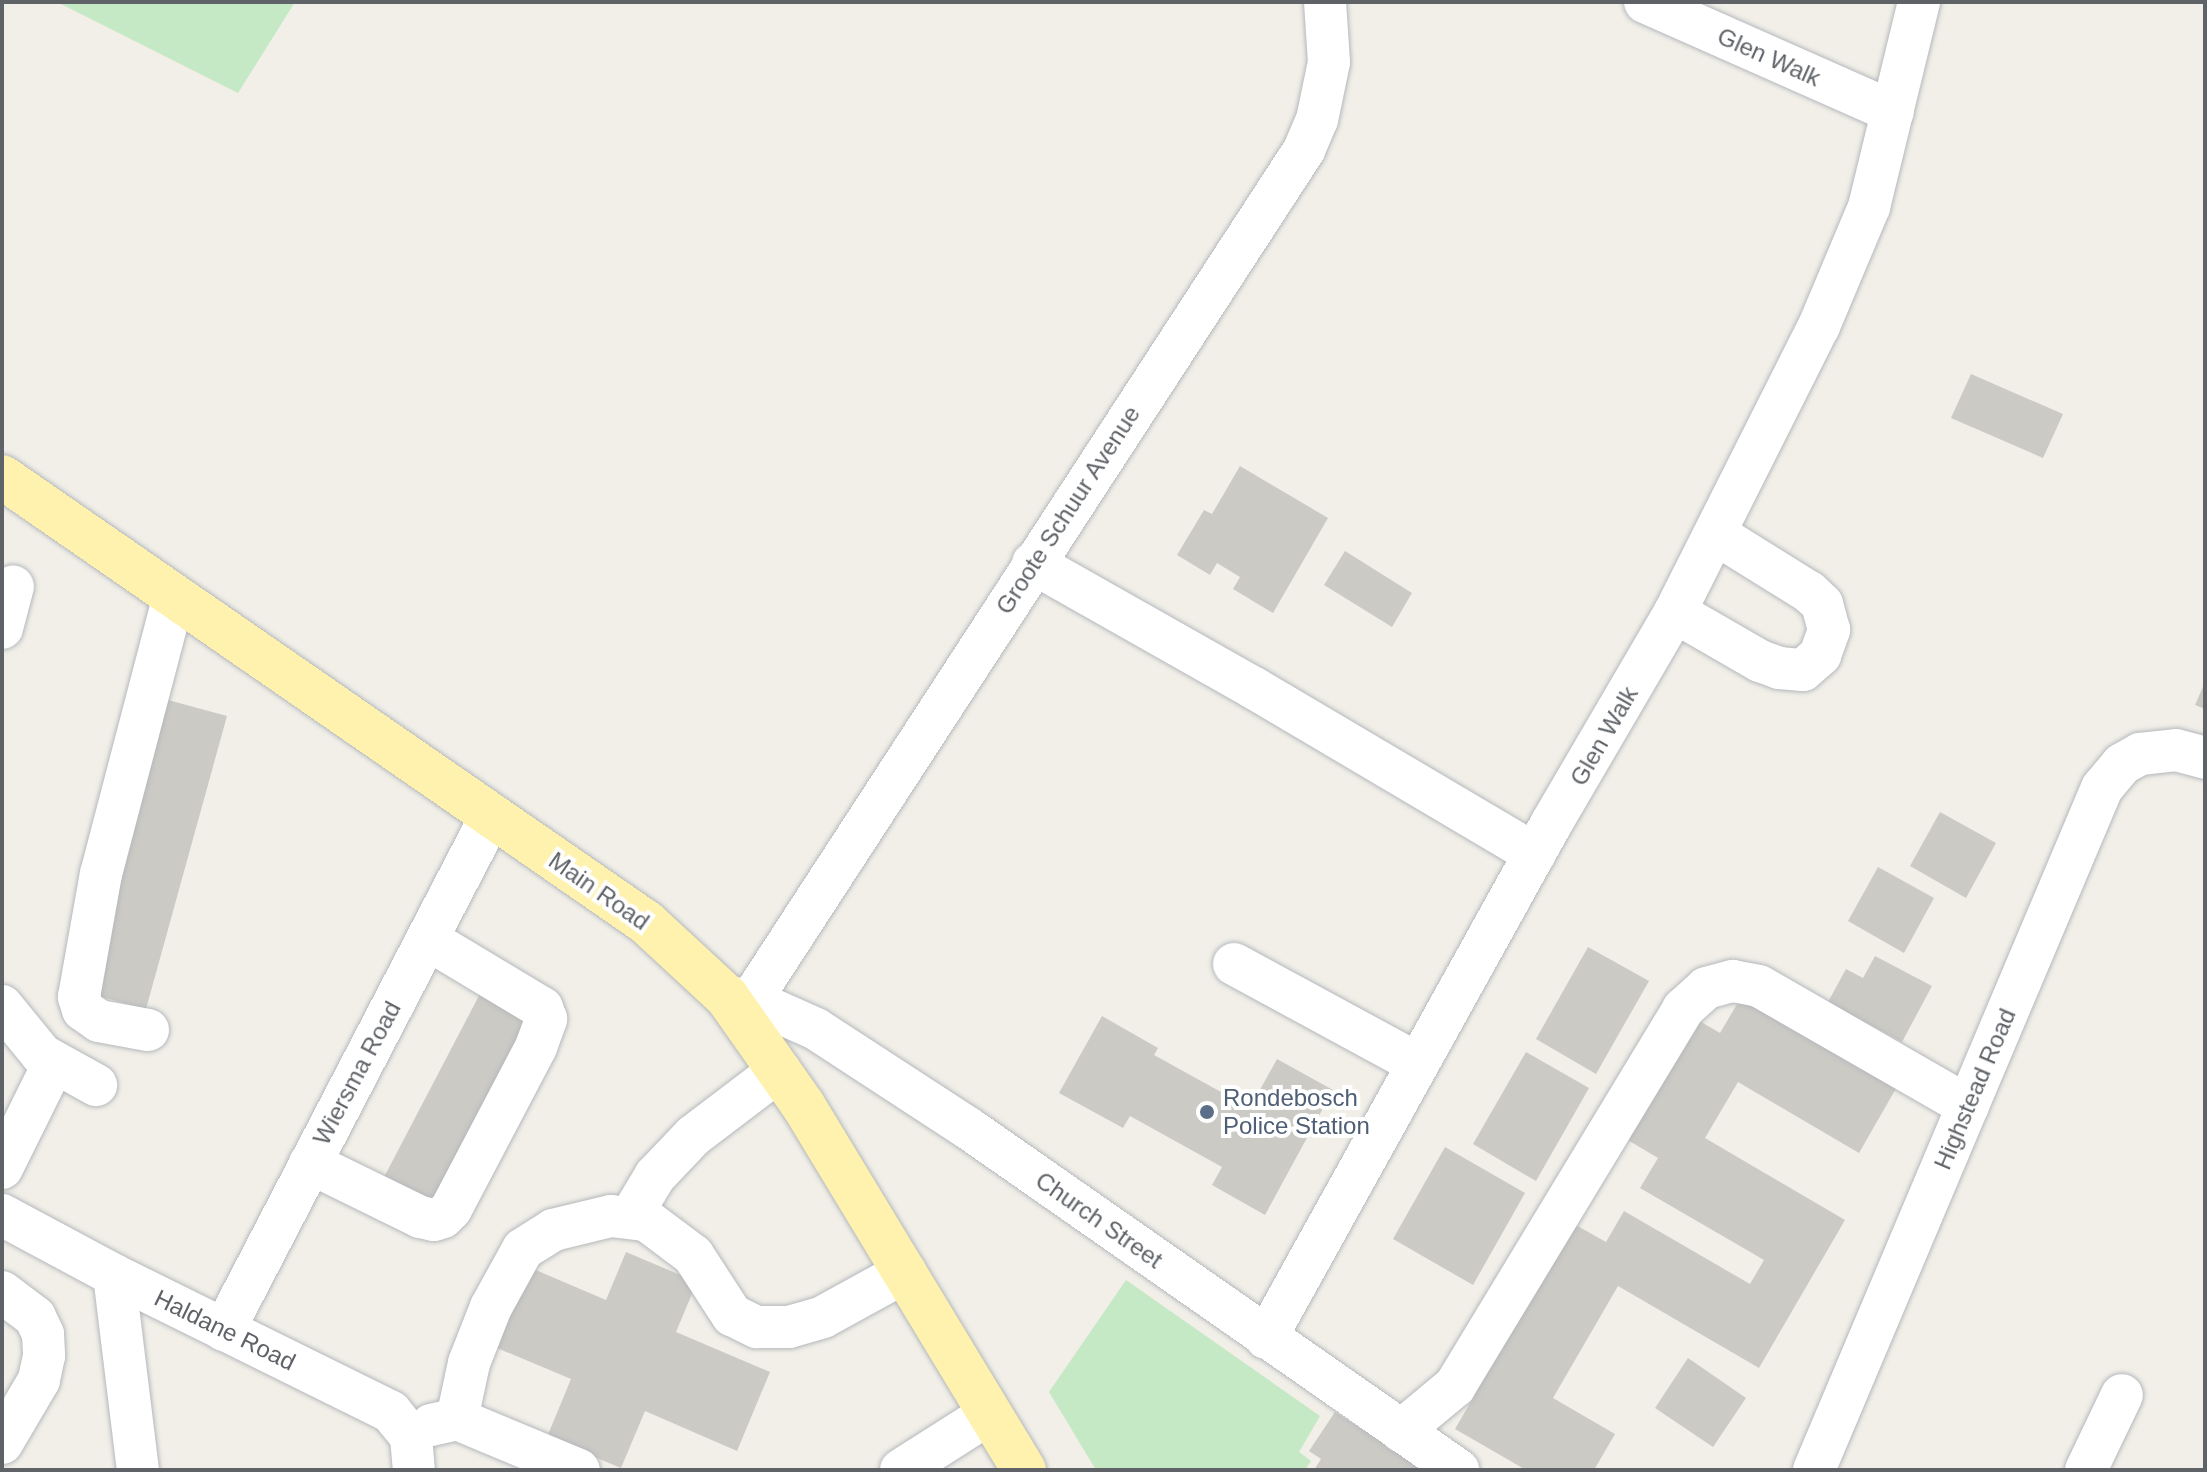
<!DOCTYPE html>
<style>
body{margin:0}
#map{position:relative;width:2207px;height:1472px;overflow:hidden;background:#f1efe8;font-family:Arial,sans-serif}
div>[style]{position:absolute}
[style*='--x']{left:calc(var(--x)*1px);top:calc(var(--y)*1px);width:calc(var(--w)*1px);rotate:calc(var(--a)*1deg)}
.green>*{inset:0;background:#c5e8c5}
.building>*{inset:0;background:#cccac5}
.roads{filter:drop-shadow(0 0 2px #b5b8bc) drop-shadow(0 0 2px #b5b8bc)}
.minor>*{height:42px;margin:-21px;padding:0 21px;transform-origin:21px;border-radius:21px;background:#fff}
.major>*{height:44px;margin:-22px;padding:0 22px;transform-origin:22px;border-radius:22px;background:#fff2af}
.dots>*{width:22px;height:22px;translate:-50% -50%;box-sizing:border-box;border:4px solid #fff;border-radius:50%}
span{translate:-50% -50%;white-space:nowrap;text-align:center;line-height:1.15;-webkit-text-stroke:8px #fff;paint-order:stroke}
.street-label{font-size:24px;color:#5f6368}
.service-label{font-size:24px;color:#4e5e75}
.left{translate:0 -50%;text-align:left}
.frame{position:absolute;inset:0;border:4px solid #5f6368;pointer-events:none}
</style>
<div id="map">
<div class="green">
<i style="clip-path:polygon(57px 2px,295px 2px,238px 93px)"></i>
<i style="clip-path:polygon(1126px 1280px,1320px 1416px,1299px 1452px,1311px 1461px,1305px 1470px,1096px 1470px,1049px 1392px)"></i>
</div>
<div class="building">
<i style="clip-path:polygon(1971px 374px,2063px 414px,2043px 458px,1951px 418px)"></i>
<i style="clip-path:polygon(1240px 466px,1328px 518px,1273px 613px,1233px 589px,1240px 577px,1217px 563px,1210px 575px,1177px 555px,1204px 510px,1212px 514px)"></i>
<i style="clip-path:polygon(1345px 551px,1412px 593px,1392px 627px,1324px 585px)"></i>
<i style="clip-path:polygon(2205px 682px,2205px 709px,2195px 705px)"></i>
<i style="clip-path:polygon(168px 700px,227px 716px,146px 1009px,87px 993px)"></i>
<i style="clip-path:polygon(1940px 812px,1996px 843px,1966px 898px,1910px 866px)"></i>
<i style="clip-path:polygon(1878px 867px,1934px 898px,1904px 953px,1848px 921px)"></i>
<i style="clip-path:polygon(1588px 947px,1649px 981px,1596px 1074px,1536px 1039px)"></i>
<i style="clip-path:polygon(1875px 956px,1932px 986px,1902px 1042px,1828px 1002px,1846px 969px,1863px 978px)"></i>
<i style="clip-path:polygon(483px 988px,537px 1016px,437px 1209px,382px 1181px)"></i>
<i style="clip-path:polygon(1743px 994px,1898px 1085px,1859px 1153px,1738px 1082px,1705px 1138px,1845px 1220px,1759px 1368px,1618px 1286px,1553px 1398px,1615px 1434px,1594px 1470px,1526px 1470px,1455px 1429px,1574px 1224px,1606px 1242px,1624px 1211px,1750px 1284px,1764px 1260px,1640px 1188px,1658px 1158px,1621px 1136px,1691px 1016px,1720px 1033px)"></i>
<i style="clip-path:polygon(1102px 1016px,1158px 1048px,1154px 1055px,1250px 1108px,1277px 1059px,1333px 1090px,1265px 1215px,1212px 1185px,1222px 1167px,1130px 1116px,1123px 1128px,1059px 1093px)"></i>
<i style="clip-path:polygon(1526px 1052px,1589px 1088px,1536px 1181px,1473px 1144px)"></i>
<i style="clip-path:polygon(1445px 1147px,1525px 1193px,1473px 1285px,1393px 1239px)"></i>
<i style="clip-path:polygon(626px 1252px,697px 1282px,676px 1332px,770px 1372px,737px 1451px,645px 1411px,621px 1468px,547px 1437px,571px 1379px,497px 1348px,531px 1268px,606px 1300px)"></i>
<i style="clip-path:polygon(1688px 1358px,1746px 1398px,1713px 1447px,1655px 1408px)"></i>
<i style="clip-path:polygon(1335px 1412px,1425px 1470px,1314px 1470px,1321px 1459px,1309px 1451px)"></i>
</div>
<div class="roads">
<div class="minor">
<i style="--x:1645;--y:2;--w:271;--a:23.9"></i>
<i style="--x:1033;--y:563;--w:254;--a:29.5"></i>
<i style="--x:1254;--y:688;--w:326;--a:30.6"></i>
<i style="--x:1675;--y:612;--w:98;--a:30"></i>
<i style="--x:1760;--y:661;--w:20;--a:20"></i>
<i style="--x:1779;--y:668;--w:24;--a:5"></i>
<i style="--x:1803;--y:670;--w:23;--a:-41"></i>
<i style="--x:1820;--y:655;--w:27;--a:-70"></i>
<i style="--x:1829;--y:630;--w:27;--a:-105"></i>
<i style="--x:1822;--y:604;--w:18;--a:-137"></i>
<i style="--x:1809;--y:592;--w:110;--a:-148.1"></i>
<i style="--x:2;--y:628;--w:43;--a:-75.3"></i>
<i style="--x:1234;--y:964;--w:209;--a:28.5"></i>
<i style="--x:727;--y:997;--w:24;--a:7"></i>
<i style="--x:751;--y:1000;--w:71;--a:24"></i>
<i style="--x:816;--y:1029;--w:181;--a:33.1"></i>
<i style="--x:968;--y:1128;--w:598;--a:34.91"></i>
<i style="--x:751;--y:1000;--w:1014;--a:-56.95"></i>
<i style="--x:1304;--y:150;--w:33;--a:-67"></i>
<i style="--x:1317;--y:120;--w:59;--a:-78.3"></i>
<i style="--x:1329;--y:62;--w:60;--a:-93.8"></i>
<i style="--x:2;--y:1006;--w:63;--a:50.8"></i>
<i style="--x:42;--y:1055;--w:62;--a:29.1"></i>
<i style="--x:148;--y:1030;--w:50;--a:-169.6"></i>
<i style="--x:99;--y:1021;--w:19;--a:-145"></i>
<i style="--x:83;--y:1010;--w:14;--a:-107"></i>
<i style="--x:79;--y:997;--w:125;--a:-79.9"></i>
<i style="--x:101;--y:874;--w:287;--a:-75.3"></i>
<i style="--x:310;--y:1163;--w:123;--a:26.1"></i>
<i style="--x:420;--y:1217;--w:14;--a:12"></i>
<i style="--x:434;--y:1220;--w:9;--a:-18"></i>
<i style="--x:443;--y:1217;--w:11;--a:-45"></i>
<i style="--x:451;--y:1209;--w:183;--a:-62.3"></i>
<i style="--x:536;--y:1047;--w:30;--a:-70"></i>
<i style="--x:546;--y:1019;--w:12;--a:-110"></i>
<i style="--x:542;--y:1008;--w:134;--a:-149"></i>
<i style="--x:2;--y:1168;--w:117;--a:-63.7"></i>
<i style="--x:2;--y:1215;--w:127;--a:28.2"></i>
<i style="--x:114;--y:1275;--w:309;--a:26.3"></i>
<i style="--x:391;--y:1412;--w:32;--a:51"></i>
<i style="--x:411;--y:1437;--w:33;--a:85"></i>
<i style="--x:631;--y:1216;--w:47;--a:-59"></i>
<i style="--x:655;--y:1176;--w:55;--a:-46.5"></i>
<i style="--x:693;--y:1136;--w:109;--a:-37.2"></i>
<i style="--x:114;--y:1275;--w:196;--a:83"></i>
<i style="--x:2;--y:1292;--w:41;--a:37.1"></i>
<i style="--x:35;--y:1317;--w:19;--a:65"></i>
<i style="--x:43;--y:1334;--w:22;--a:87"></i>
<i style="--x:44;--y:1356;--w:25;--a:102"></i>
<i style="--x:39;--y:1380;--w:73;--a:120.4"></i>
<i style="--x:224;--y:1330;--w:579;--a:-62.55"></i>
<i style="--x:1266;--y:1338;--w:588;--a:-60.99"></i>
<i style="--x:1551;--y:824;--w:246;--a:-59.7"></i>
<i style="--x:1675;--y:612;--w:320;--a:-63.3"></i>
<i style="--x:1819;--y:326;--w:129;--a:-67.2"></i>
<i style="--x:1869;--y:207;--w:211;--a:-76.3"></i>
<i style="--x:457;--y:1419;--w:57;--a:-77.9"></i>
<i style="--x:469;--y:1363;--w:60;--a:-68.6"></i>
<i style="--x:491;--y:1307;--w:66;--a:-61.1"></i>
<i style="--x:523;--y:1249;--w:36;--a:-32"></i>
<i style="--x:553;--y:1230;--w:60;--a:-13.6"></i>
<i style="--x:611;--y:1216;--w:35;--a:7"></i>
<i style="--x:646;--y:1220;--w:59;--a:36.7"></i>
<i style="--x:693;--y:1255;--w:72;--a:57"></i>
<i style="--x:732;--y:1315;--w:28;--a:26"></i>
<i style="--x:757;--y:1327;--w:32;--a:0"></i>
<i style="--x:789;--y:1327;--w:35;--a:-16"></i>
<i style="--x:823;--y:1317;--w:94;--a:-28.8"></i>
<i style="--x:431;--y:1425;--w:27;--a:-13"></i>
<i style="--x:457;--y:1419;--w:132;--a:22.7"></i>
<i style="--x:1401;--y:1431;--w:70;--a:-39.8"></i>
<i style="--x:1455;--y:1386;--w:441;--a:-58.8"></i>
<i style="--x:1683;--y:1009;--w:31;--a:-42"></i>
<i style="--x:1706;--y:988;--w:28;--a:-15"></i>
<i style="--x:1733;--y:981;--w:26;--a:11"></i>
<i style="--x:1759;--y:986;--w:241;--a:29.9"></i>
<i style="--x:901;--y:1470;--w:104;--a:-32.5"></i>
<i style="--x:1814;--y:1470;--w:740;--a:-67.11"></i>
<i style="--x:2102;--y:788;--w:31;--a:-50"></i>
<i style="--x:2122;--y:764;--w:21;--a:-29"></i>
<i style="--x:2140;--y:754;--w:36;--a:-6"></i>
<i style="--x:2176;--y:750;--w:30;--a:15"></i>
<i style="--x:2086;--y:1470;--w:83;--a:-64.4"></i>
</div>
<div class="major">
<i style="--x:2;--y:477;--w:784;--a:34.66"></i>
<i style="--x:647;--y:923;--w:109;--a:42.8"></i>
<i style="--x:727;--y:997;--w:132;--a:54.9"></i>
<i style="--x:803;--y:1105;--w:427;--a:58.8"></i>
</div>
</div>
<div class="dots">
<i style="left:1207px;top:1112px;background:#5c6f8a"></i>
</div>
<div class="street-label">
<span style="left:1769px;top:57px;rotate:24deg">Glen Walk</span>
<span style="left:1068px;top:510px;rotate:-57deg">Groote Schuur Avenue</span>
<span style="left:1604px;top:736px;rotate:-60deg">Glen Walk</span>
<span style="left:599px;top:891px;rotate:35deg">Main Road</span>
<span style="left:357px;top:1073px;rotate:-62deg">Wiersma Road</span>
<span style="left:1975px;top:1089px;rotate:-67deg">Highstead Road</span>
<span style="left:1099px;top:1220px;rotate:35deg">Church Street</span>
<span style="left:225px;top:1330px;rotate:26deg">Haldane Road</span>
</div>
<div class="service-label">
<span class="left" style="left:1223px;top:1112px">Rondebosch<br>Police Station</span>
</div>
<div class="frame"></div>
</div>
